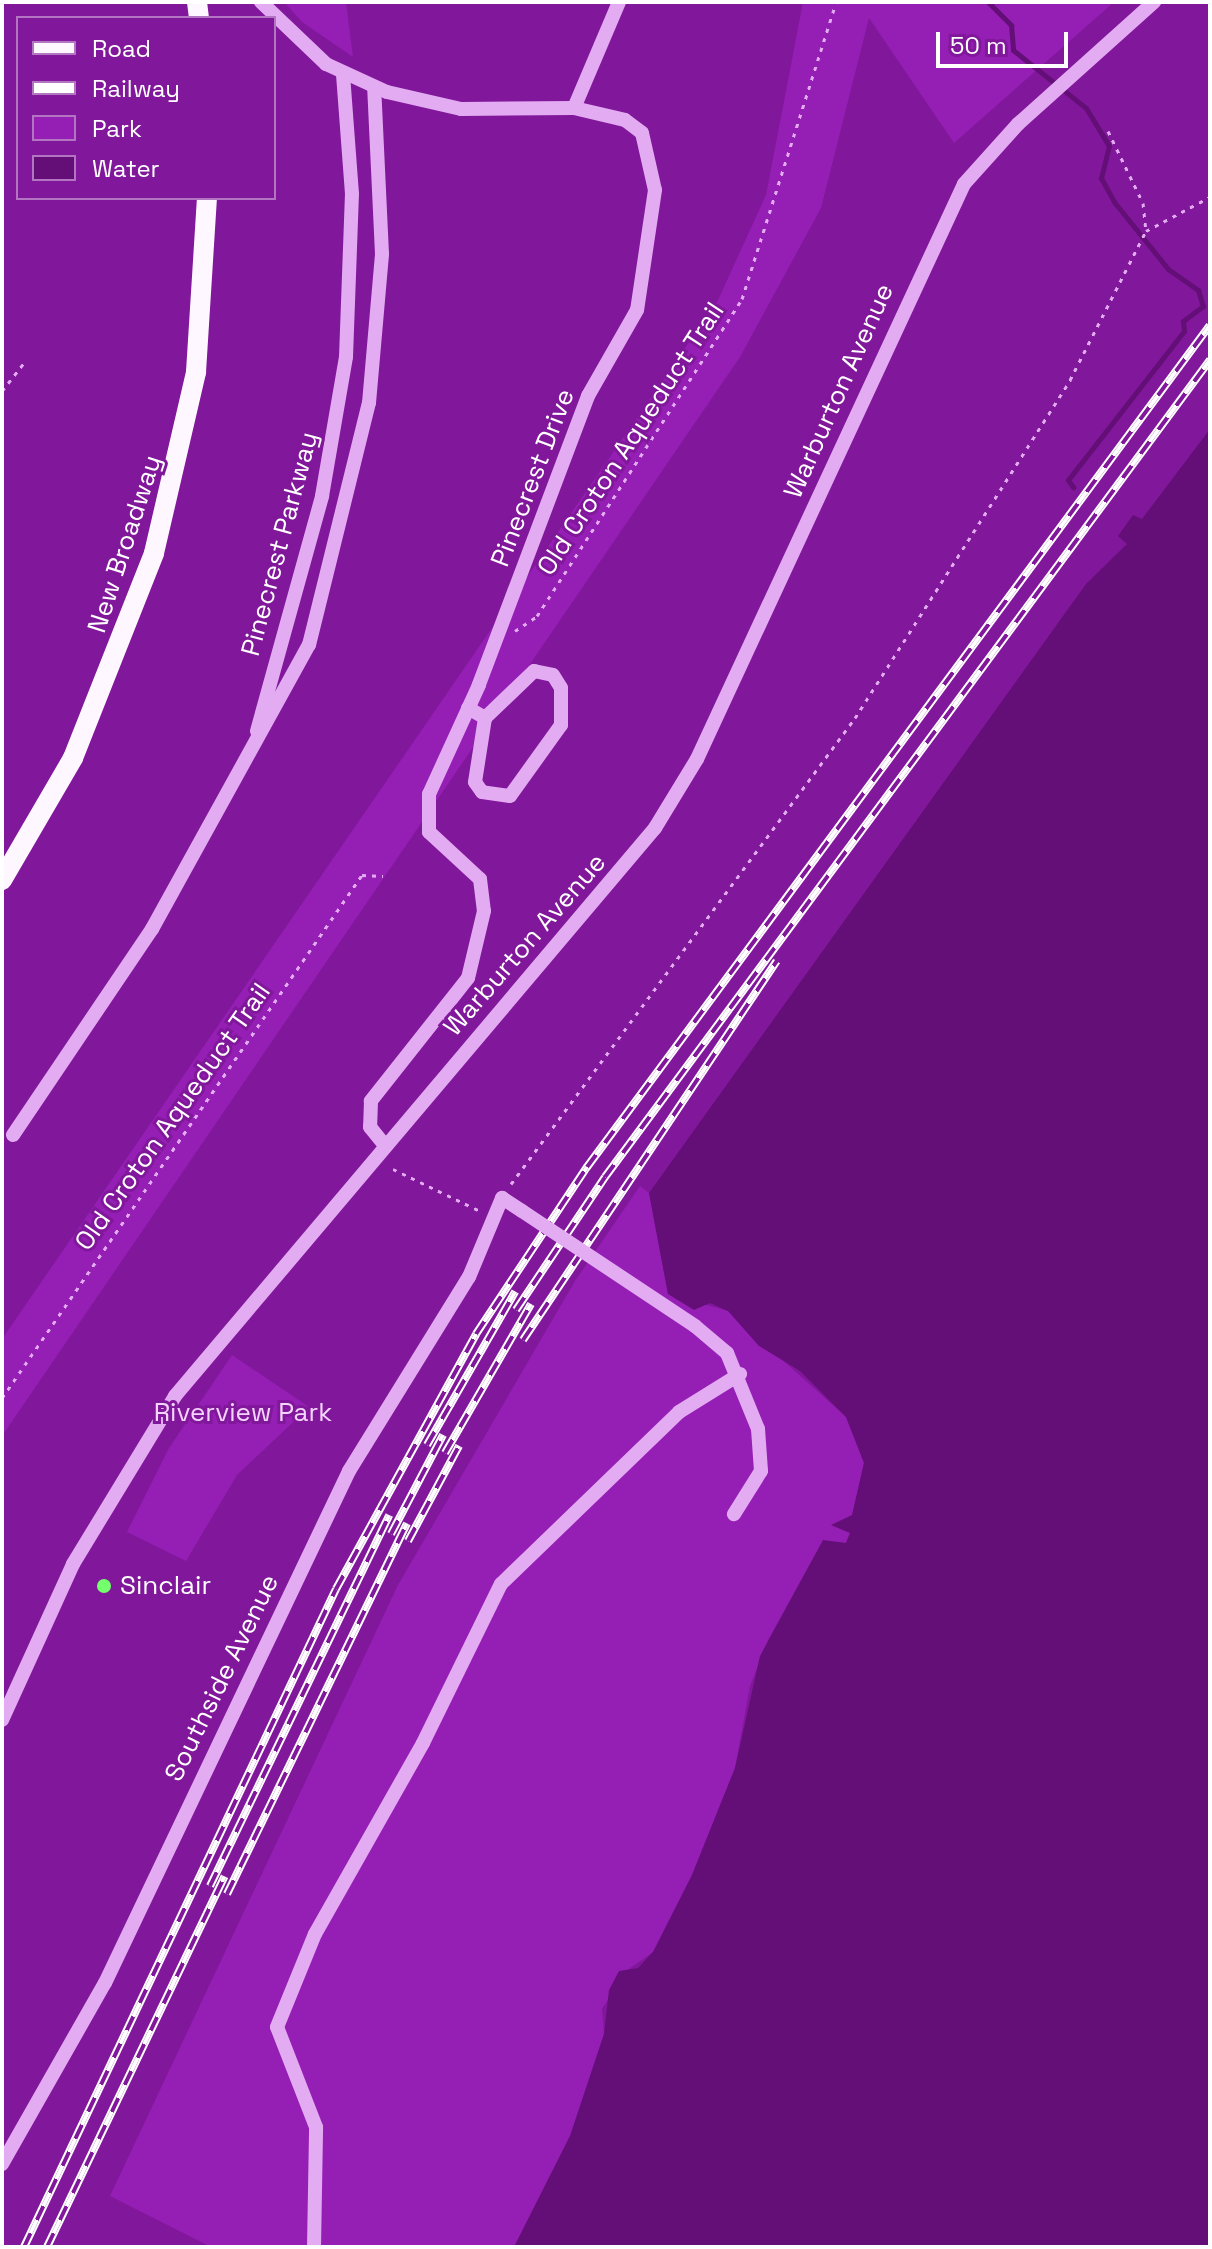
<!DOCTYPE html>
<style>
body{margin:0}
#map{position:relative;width:1212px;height:2249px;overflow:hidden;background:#81179a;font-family:"Space Grotesk",sans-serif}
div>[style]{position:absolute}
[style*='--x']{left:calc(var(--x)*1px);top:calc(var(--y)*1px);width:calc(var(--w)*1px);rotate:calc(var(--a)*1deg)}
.green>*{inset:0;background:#951fb4}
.water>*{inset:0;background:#640f77}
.stream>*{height:5px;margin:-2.5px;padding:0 2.5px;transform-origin:2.5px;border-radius:2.5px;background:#640f77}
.path>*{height:3px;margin-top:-1.5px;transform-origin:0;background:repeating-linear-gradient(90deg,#e3acf2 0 4px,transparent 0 10px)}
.minor>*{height:14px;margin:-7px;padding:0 7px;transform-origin:7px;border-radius:7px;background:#e3acf2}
.major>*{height:20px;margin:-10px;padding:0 10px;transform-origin:10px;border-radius:10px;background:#fef7ff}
.rail>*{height:8px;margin-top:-4px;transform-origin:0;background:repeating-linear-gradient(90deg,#81179a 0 15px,#fff 0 30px);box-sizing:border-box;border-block:2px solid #fff}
.minor-bridge>*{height:14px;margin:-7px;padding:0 7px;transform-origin:7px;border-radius:7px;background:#e3acf2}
.dots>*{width:22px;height:22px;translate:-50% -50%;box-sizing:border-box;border:4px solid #81179a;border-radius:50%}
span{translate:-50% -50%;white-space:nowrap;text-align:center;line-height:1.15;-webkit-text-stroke:6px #81179a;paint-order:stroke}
.street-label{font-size:26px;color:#fff}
.park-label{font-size:26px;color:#f4d4fc}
.poi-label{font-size:26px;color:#fff}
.left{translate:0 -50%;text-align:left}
.frame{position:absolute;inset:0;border:4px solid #fff;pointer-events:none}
.legend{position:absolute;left:16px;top:16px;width:260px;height:184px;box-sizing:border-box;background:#81179a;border:2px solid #b374c2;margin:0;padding:10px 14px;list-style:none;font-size:24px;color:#fff}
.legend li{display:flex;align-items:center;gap:16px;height:40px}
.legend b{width:40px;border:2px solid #b374c2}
.scale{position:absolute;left:936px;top:32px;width:132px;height:36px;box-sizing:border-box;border:4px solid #fff;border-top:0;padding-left:10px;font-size:24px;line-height:28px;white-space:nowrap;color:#fff;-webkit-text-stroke:6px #81179a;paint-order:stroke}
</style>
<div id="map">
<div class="green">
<i style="clip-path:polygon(284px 2px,346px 2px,353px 57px,302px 22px)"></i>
<i style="clip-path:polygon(803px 2px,1114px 2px,954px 143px,869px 18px,821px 208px,740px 357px,2px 1436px,2px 1339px,718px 300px,766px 195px)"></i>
<i style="clip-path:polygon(640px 1186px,649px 1193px,668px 1294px,728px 1311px,846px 1417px,864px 1463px,852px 1516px,832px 1525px,850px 1533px,846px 1543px,823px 1541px,768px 1640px,750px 1686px,735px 1768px,692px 1875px,653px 1952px,626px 1971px,602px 2009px,604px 2034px,570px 2136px,514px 2247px,211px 2247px,110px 2196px,398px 1585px,575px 1281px)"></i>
<i style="clip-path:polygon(232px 1355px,309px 1407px,237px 1475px,186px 1561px,127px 1532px,169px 1448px)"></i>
</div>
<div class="water">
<i style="clip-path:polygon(1210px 429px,1210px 2247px,514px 2247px,570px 2136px,604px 2034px,609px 1990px,619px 1971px,638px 1968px,653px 1952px,692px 1875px,735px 1768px,760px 1656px,823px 1540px,846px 1543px,850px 1533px,831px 1525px,852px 1515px,864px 1463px,846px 1417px,800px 1371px,759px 1346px,728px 1311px,710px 1303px,694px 1310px,668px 1294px,649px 1193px,1086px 584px,1127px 544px,1118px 536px,1133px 515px,1142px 519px)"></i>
</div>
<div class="stream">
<i style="--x:988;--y:2;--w:33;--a:45"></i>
<i style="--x:1011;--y:25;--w:25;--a:85"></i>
<i style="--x:1013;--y:50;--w:93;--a:38.5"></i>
<i style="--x:1086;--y:108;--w:44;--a:58.8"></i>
<i style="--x:1109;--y:146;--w:33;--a:104"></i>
<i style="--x:1101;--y:178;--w:29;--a:61"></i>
<i style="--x:1115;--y:203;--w:85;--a:51.2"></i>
<i style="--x:1168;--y:269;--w:37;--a:35"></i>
<i style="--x:1198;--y:290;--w:17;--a:73"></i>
<i style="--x:1203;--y:306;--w:25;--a:143"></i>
<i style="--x:1183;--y:321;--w:10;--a:84"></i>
<i style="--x:1184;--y:331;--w:189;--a:127.9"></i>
<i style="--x:1068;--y:480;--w:9;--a:54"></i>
</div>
<div class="path">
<i style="--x:1108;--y:131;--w:80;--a:64.1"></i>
<i style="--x:1143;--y:203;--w:28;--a:84"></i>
<i style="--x:2;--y:391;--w:36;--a:-52"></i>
<i style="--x:515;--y:631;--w:27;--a:-34"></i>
<i style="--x:537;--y:616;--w:378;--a:-57.1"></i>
<i style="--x:742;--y:299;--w:312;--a:-72.4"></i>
<i style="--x:393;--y:1169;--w:97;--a:25.8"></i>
<i style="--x:511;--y:1184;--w:579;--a:-53.57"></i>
<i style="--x:855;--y:718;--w:401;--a:-57.5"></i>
<i style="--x:1070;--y:380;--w:167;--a:-63"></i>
<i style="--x:1146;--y:231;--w:72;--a:-28"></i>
<i style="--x:2;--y:1398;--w:635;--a:-55.46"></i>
<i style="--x:362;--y:875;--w:21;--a:3"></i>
</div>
<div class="minor">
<i style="--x:261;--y:2;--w:90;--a:43.6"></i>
<i style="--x:326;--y:64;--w:67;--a:24.7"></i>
<i style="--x:387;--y:92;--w:76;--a:12.9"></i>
<i style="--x:461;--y:109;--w:113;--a:-0.5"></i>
<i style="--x:574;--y:108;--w:52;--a:13.2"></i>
<i style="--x:625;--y:120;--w:21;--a:37"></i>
<i style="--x:642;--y:133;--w:58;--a:77.2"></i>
<i style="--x:655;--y:190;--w:121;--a:98.5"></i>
<i style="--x:637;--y:310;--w:99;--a:119.7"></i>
<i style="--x:588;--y:396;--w:309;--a:110.7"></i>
<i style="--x:479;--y:685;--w:120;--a:114.6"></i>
<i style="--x:429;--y:794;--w:38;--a:90"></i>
<i style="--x:429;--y:832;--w:69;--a:42.7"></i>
<i style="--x:480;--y:879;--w:32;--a:83"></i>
<i style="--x:484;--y:911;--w:69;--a:103.4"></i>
<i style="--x:468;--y:978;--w:157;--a:128.3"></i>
<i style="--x:371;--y:1101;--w:26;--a:92"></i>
<i style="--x:370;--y:1127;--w:22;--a:51"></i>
<i style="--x:574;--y:108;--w:115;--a:-67"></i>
<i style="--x:468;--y:708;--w:20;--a:30"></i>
<i style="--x:485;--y:718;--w:68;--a:-43.8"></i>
<i style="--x:534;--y:671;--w:19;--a:12"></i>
<i style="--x:553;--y:675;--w:15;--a:58"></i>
<i style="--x:561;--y:688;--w:37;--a:90"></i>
<i style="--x:561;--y:725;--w:87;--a:125.7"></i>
<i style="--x:510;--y:796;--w:28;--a:-172"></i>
<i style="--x:482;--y:792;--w:12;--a:-125"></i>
<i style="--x:475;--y:782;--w:65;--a:-81.1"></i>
<i style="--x:257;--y:731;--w:244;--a:-74.5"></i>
<i style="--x:322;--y:496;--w:141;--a:-80.2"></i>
<i style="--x:346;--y:357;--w:163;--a:-87.9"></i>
<i style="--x:352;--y:194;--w:119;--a:-94.3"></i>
<i style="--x:13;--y:1135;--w:249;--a:-56"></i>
<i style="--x:152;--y:929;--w:325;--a:-61.1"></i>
<i style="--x:309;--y:645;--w:249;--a:-76.1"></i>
<i style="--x:369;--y:403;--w:150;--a:-85"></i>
<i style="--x:382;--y:254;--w:167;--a:-92.7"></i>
<i style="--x:695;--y:1326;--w:42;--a:40.2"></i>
<i style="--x:727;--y:1353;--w:82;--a:67.8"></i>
<i style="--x:758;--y:1429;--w:42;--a:85.9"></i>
<i style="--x:761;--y:1471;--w:51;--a:122.1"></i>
<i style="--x:2;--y:1720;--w:171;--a:-65.5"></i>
<i style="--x:73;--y:1564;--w:197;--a:-58.7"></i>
<i style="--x:175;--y:1396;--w:744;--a:-49.8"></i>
<i style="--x:655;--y:828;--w:81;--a:-58.7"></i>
<i style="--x:697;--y:759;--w:634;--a:-65.09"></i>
<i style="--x:964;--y:184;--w:81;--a:-48"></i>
<i style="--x:1018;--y:124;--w:183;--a:-41.9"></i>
<i style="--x:2;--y:2164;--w:208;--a:-60.4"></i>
<i style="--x:105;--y:1983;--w:567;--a:-64.52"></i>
<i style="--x:349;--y:1471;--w:228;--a:-58.3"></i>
<i style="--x:469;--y:1277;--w:86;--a:-67.3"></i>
<i style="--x:502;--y:1198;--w:24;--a:33"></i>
<i style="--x:314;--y:2247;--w:120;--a:-89"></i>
<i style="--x:316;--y:2127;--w:107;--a:-111.3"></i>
<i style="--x:277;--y:2027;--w:100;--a:-67.8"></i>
<i style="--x:315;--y:1934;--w:219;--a:-60.5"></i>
<i style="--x:423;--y:1743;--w:177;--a:-63.9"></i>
<i style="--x:501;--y:1584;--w:248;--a:-44"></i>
<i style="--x:679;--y:1412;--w:72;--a:-31.9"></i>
</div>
<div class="major">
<i style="--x:197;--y:2;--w:16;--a:83"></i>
<i style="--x:2;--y:880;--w:141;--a:-59.8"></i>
<i style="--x:73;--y:758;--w:220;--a:-68.4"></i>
<i style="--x:154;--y:553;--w:186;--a:-76.9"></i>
<i style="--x:196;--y:372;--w:174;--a:-86.4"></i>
</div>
<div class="rail">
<i style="--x:516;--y:1310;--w:160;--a:-56.2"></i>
<i style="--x:605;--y:1177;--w:1017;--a:-53.48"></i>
<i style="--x:523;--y:1340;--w:456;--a:-56.2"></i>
<i style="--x:427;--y:1445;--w:177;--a:-60.1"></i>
<i style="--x:445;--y:1453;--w:172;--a:-60"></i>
<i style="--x:391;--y:1534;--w:112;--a:-62.3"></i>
<i style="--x:408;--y:1541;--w:108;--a:-61.8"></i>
<i style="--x:210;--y:1886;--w:412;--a:-64.2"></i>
<i style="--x:227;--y:1894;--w:412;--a:-64.1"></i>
<i style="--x:24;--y:2247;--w:728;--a:-64.63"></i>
<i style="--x:336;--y:1589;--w:291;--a:-61.2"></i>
<i style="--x:476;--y:1334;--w:201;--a:-56.4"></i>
<i style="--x:587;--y:1167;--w:1047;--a:-53.5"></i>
<i style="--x:47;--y:2247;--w:411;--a:-64.4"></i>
</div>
<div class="minor-bridge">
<i style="--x:522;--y:1211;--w:208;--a:33.6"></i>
</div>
<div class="dots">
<i style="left:104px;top:1586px;background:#74ff6d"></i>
</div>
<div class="street-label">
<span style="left:839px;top:391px;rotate:-66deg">Warburton Avenue</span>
<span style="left:631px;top:439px;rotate:-57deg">Old Croton Aqueduct Trail</span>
<span style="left:533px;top:478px;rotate:-69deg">Pinecrest Drive</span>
<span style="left:125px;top:544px;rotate:-72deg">New Broadway</span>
<span style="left:280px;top:544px;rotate:-75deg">Pinecrest Parkway</span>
<span style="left:525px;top:945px;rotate:-49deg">Warburton Avenue</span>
<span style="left:173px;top:1117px;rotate:-55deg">Old Croton Aqueduct Trail</span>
<span style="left:222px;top:1678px;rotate:-64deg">Southside Avenue</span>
</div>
<div class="park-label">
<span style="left:243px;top:1413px">Riverview Park</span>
</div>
<div class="poi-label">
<span class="left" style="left:120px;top:1586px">Sinclair</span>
</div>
<div class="frame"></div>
<ul class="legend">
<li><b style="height:10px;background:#fef7ff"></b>Road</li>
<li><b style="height:10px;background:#fff"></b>Railway</li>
<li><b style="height:22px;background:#951fb4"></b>Park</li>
<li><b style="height:22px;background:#640f77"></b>Water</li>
</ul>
<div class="scale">50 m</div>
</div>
